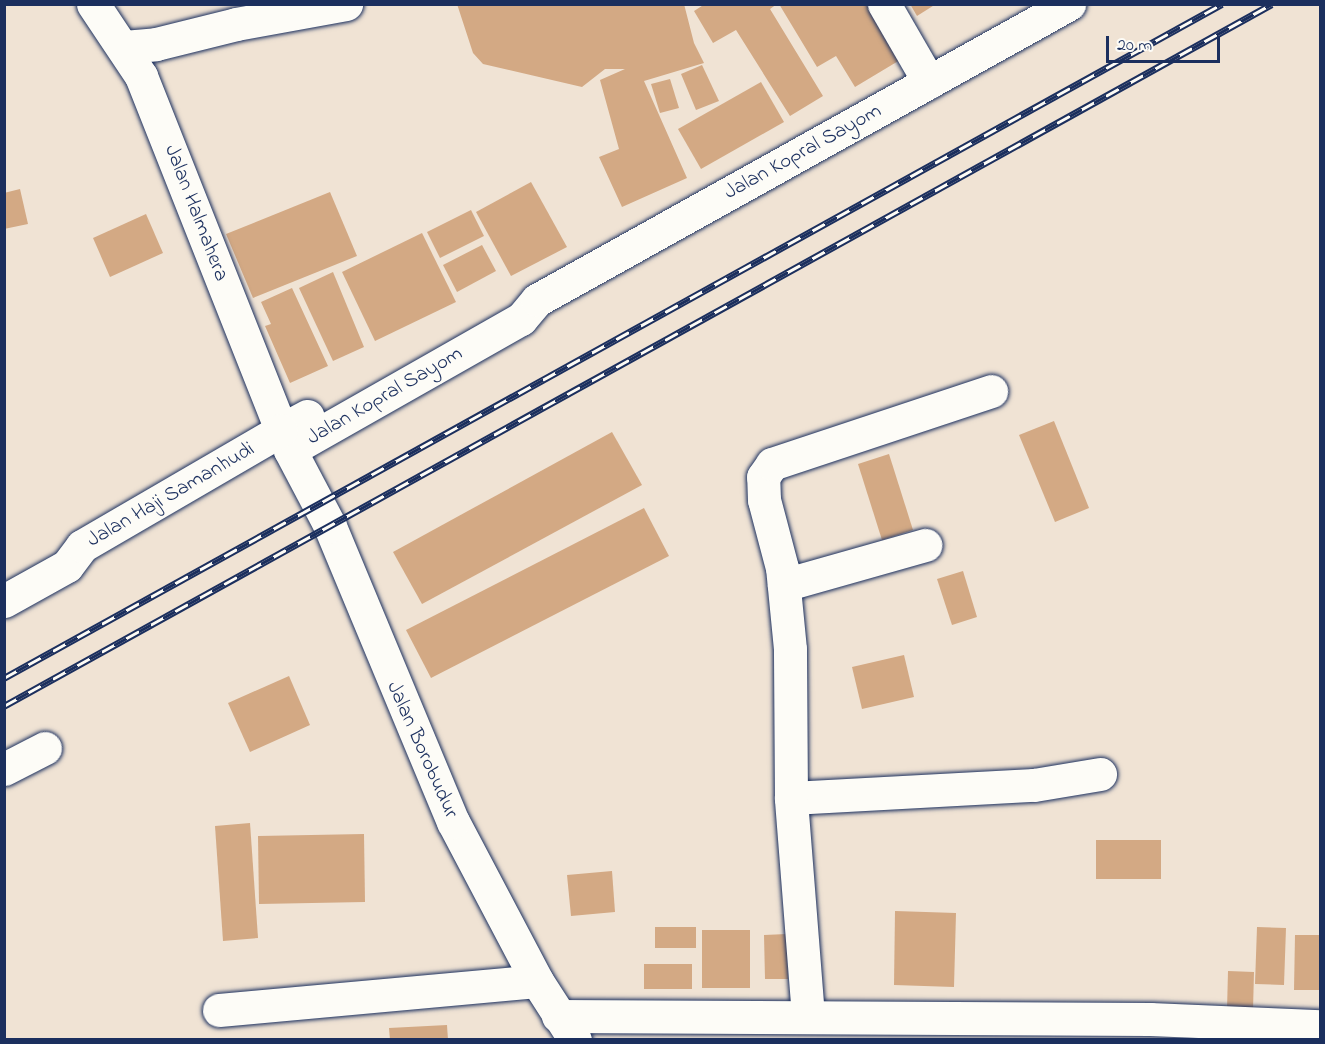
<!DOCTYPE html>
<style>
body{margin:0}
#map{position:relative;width:1325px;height:1044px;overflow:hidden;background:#f0e3d4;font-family:"Indie Flower",sans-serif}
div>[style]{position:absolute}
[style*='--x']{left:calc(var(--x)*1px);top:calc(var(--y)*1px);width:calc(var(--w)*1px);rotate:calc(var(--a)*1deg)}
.building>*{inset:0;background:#d3a984}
.roads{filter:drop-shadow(0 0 2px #1b2f5e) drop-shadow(0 0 2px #1b2f5e)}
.minor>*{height:33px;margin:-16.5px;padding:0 16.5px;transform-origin:16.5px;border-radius:16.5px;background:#fdfcf7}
.tertiary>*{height:33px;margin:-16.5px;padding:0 16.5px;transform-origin:16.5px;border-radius:16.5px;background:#fdfcf7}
.secondary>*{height:33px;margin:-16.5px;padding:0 16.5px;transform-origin:16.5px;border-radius:16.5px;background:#fdfcf7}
.rail>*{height:7px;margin-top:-3.5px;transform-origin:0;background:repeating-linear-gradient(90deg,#fdfcf7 0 14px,#1b2f5e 0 28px);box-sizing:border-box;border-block:2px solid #1b2f5e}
span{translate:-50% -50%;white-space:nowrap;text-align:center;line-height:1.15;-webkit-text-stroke:4.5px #fdfcf7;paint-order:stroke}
.street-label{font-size:21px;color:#1b2f5e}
.frame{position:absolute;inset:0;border:6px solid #1b2f5e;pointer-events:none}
.scale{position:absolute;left:1106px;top:36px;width:114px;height:27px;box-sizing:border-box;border:3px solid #1b2f5e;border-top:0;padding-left:8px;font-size:18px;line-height:21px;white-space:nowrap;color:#1b2f5e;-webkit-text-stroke:4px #fdfcf7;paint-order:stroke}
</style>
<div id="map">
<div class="building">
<i style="clip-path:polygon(457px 4px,684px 4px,694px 43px,704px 63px,644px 81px,687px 178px,622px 207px,599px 157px,619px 149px,600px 80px,625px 69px,605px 69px,582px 87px,483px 64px,473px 53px)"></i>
<i style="clip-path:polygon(705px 4px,777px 4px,770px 9px,823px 96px,790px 116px,736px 30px,713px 43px,694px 11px)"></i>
<i style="clip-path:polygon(779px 4px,879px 4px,910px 54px,855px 87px,836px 56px,817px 67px)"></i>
<i style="clip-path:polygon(910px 4px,936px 4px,917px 16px)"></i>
<i style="clip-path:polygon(702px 65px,719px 101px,696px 110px,681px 74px)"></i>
<i style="clip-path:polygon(670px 79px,679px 108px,660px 113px,651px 84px)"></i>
<i style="clip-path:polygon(761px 82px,784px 122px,701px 169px,678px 129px)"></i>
<i style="clip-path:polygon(531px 182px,567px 247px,511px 276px,476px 212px)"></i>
<i style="clip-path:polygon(20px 189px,28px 224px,4px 229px,4px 193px)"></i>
<i style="clip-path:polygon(330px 192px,357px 256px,253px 298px,226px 234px)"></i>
<i style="clip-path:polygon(471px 210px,484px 236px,440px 258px,427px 232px)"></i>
<i style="clip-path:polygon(146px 214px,163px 253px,110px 277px,93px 238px)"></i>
<i style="clip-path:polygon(422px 233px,456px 302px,375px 341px,342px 272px)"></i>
<i style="clip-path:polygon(482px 245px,496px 271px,457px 292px,443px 265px)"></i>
<i style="clip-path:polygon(333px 272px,364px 347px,333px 361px,299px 288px)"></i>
<i style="clip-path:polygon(292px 288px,328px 366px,290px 383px,265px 326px,271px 324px,261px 302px)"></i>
<i style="clip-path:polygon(1054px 421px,1089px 508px,1055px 522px,1019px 435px)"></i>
<i style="clip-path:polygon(612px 432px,642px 485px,422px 604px,393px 552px)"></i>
<i style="clip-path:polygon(889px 454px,913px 530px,882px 540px,858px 464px)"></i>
<i style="clip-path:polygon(644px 508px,669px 556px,431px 678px,406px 630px)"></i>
<i style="clip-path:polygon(963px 571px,977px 617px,952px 625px,937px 579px)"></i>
<i style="clip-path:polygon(904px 655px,914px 697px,862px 709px,852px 667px)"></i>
<i style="clip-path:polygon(289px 676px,310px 725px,250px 752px,228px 703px)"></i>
<i style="clip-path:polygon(250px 823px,258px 938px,223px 941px,215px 826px)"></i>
<i style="clip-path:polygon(364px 834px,365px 902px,259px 904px,258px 836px)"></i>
<i style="clip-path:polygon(1096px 840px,1161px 840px,1161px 879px,1096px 879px)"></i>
<i style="clip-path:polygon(612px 871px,615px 912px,571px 916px,567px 875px)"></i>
<i style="clip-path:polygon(895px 911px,956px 913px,954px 987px,894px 985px)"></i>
<i style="clip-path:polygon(655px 927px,696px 927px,696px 948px,655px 948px)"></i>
<i style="clip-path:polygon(1257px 927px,1286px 928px,1284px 985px,1255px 984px)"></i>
<i style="clip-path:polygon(702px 930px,750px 930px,750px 988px,702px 988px)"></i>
<i style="clip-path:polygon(787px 934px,788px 979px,765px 979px,764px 935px)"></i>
<i style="clip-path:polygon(1295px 935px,1320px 935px,1320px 990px,1294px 990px)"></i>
<i style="clip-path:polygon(644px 964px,692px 964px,692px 989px,644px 989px)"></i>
<i style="clip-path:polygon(1228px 971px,1254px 972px,1253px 1010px,1227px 1010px)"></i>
<i style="clip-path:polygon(447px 1025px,448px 1040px,390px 1040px,389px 1028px)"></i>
</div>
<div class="roads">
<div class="minor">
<i style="--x:884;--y:4;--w:90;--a:60"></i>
<i style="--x:124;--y:47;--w:32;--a:-5"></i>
<i style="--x:156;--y:44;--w:82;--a:-14"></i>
<i style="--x:236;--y:24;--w:112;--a:-10.3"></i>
<i style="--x:784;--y:585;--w:147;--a:-15.8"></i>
<i style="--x:4;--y:769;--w:46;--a:-27.1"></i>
<i style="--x:791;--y:798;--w:243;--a:-3.1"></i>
<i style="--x:1034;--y:785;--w:67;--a:-9.5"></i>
<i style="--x:219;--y:1010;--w:319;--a:-5.2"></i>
<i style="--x:558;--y:1016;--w:592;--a:0.29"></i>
<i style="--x:1150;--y:1019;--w:170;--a:2.4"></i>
<i style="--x:808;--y:1016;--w:219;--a:-94.5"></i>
<i style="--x:791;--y:798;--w:149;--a:-90.4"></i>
<i style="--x:790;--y:649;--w:81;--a:-95.6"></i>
<i style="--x:782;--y:568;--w:70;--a:-104.8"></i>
<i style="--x:764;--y:500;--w:23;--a:-92"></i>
<i style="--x:763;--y:477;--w:16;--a:-55"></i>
<i style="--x:772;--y:464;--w:231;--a:-18.4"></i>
</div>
<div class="tertiary">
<i style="--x:93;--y:4;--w:87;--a:56.3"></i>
<i style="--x:141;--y:76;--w:381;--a:68.4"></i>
<i style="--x:281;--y:430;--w:30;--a:-28"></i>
<i style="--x:575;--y:1040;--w:70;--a:-122.8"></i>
<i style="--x:537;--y:981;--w:180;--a:-117.8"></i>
<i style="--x:453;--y:822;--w:321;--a:-112.6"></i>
<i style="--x:330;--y:526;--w:86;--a:-117.8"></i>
<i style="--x:290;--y:450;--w:266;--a:-29.6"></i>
<i style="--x:521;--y:319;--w:25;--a:-50"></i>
<i style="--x:537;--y:300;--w:609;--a:-29.09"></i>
</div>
<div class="secondary">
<i style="--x:4;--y:601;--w:72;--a:-29.1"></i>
<i style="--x:67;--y:566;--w:25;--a:-53"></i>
<i style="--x:82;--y:546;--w:230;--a:-30.2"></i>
</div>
</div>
<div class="rail">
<i style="--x:4;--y:678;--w:1392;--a:-28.96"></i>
<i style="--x:4;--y:706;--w:1449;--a:-28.97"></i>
</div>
<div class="street-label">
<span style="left:803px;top:152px;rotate:-29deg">Jalan Kopral Sayom</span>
<span style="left:196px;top:213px;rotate:69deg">Jalan Halmahera</span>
<span style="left:385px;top:396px;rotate:-30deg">Jalan Kopral Sayom</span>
<span style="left:171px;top:495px;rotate:-30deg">Jalan Haji Samanhudi</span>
<span style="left:422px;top:750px;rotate:66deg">Jalan Borobudur</span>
</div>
<div class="frame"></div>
<div class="scale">20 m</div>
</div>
